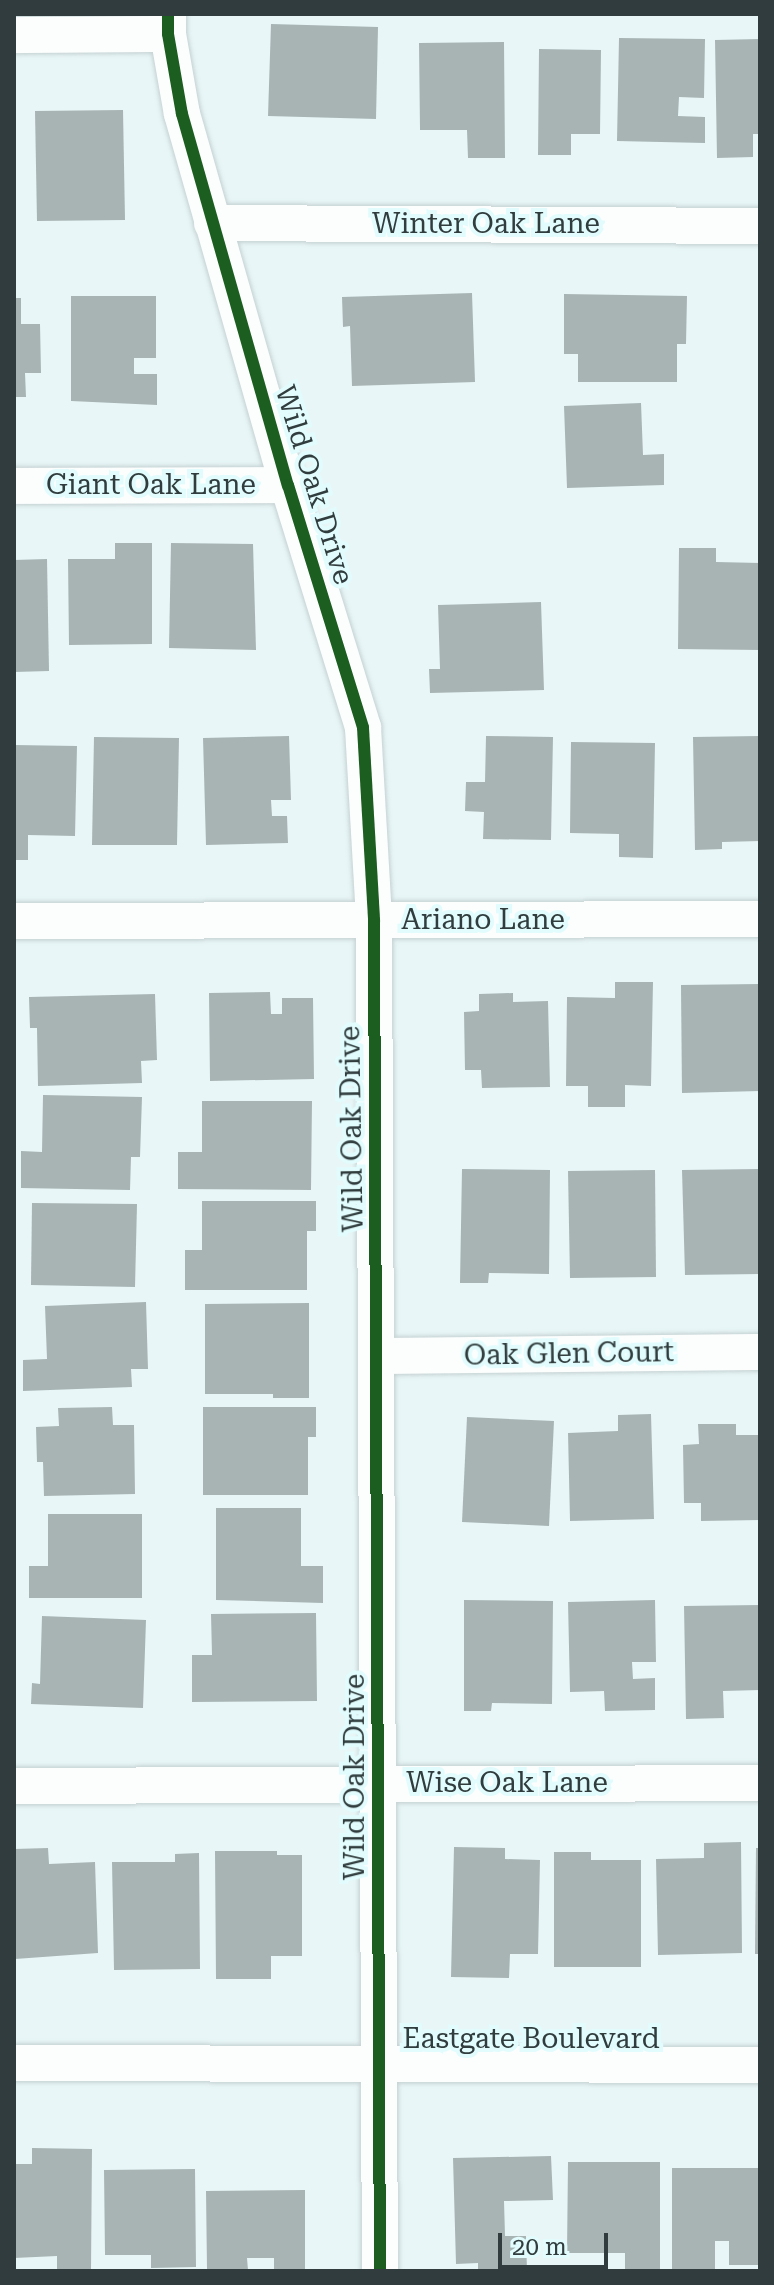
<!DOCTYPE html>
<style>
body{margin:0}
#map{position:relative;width:774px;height:2285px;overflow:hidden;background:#e8f6f7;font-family:"Roboto Serif",serif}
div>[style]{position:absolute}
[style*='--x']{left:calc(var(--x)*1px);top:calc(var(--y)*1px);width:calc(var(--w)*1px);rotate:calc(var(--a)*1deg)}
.building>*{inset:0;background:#a8b4b4}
.roads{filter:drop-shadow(0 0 2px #c5d1d2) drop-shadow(0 0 2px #c5d1d2)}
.street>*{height:36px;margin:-18px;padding:0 18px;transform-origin:18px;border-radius:18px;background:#fcfefe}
.cycleway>*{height:12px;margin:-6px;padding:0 6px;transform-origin:6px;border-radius:6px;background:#1b5e20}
span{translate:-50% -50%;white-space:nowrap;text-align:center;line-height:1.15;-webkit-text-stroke:8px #e2fcfd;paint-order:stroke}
.street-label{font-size:28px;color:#303c3d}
.frame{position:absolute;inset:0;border:16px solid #303c3d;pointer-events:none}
.scale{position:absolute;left:498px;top:2233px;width:110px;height:36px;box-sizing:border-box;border:4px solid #303c3d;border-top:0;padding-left:10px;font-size:24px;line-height:28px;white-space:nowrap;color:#303c3d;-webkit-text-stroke:6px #e2fcfd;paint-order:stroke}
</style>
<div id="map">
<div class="building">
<i style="clip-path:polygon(271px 24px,378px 27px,376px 119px,268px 116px)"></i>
<i style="clip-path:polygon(619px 38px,705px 39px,704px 98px,679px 97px,678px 116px,705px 117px,705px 143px,617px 141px)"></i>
<i style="clip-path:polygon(760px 39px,760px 134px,753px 134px,753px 157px,717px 158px,715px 40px)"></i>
<i style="clip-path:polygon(504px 42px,505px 158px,468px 158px,467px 130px,420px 130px,419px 43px)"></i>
<i style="clip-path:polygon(539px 49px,601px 50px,600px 134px,571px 134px,571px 155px,538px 155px)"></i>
<i style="clip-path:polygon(123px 110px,125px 220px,37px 221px,35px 111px)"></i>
<i style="clip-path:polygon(472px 293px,475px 382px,352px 386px,350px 326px,343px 327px,342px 297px)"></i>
<i style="clip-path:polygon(564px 294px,687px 296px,686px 344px,677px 344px,677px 382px,578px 382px,578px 354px,564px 354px)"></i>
<i style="clip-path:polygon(71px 296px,156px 296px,156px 358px,134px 358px,134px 374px,157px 374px,157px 405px,71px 401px)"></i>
<i style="clip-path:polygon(14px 298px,21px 298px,21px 324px,40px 324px,41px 373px,25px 373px,26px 397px,14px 397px)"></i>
<i style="clip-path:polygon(641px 403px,643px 455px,664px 454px,664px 485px,567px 488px,564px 406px)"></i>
<i style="clip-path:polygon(115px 543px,152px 543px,152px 644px,69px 645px,68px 559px,115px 559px)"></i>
<i style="clip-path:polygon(171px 543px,253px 544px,256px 650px,169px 648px)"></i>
<i style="clip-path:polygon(679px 548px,716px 548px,716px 562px,760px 563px,760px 650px,678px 649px)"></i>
<i style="clip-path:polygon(47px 559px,49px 671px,14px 672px,14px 560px)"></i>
<i style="clip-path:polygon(541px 602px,544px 690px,430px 693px,429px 669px,440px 669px,438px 605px)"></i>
<i style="clip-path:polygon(289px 736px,291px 800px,271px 800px,272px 816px,287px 816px,288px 843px,206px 845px,203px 738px)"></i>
<i style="clip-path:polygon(486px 736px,553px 737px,551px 840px,483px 839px,484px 812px,465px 811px,466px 782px,485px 782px)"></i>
<i style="clip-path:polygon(760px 736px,760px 841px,722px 842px,722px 849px,695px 850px,693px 737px)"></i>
<i style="clip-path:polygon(94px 737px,179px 738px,177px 845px,92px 845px)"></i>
<i style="clip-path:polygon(571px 742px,655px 743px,653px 858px,619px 857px,619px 834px,570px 833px)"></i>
<i style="clip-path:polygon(14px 745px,77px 746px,75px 836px,28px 835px,28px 860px,14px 860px)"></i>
<i style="clip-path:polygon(615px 982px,653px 982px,651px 1086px,625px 1085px,625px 1107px,588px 1107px,588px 1086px,566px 1086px,567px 997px,615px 998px)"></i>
<i style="clip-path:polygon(760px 984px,760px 1091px,682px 1093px,681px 985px)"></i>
<i style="clip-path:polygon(270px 992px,271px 1014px,282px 1014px,282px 998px,313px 998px,314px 1079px,210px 1081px,209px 993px)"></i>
<i style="clip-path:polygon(513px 993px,513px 1002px,548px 1001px,550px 1087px,482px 1088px,481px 1070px,465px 1070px,464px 1012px,479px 1011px,479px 994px)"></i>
<i style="clip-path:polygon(155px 994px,157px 1060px,141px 1061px,142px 1083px,38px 1086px,37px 1028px,30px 1028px,29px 997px)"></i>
<i style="clip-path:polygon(43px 1095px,142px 1097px,140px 1157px,131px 1157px,130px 1190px,21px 1188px,21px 1151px,42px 1152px)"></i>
<i style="clip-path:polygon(202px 1101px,312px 1101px,311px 1190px,178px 1189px,178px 1152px,202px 1152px)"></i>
<i style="clip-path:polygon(462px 1169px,550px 1170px,549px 1274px,489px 1273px,488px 1283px,460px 1283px)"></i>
<i style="clip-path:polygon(760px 1169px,760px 1274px,685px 1275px,682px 1170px)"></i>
<i style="clip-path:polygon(655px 1170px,656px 1277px,570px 1278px,568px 1171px)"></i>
<i style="clip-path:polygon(202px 1201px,316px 1201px,316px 1231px,307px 1231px,307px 1290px,185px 1290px,185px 1250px,202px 1250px)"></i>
<i style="clip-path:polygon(32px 1203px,137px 1204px,135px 1287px,31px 1285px)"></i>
<i style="clip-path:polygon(146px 1302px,148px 1369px,131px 1369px,132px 1387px,23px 1391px,23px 1360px,47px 1359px,45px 1306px)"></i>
<i style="clip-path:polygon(309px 1303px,309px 1398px,273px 1398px,273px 1394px,205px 1394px,205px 1304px)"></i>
<i style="clip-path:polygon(112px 1407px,113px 1425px,134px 1425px,135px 1494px,44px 1496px,43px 1462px,37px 1462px,36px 1427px,59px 1426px,58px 1408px)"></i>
<i style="clip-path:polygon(203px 1407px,316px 1407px,316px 1437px,308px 1437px,308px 1495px,203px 1495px)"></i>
<i style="clip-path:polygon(651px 1414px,654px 1519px,570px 1521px,568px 1433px,618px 1431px,618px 1415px)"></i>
<i style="clip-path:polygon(467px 1417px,554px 1421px,549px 1526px,462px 1522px)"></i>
<i style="clip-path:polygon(698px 1424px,736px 1424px,736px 1435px,760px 1435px,760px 1520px,701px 1521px,701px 1503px,684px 1503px,683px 1445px,699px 1444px)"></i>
<i style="clip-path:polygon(216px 1508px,301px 1508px,301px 1566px,323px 1566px,323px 1603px,216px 1600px)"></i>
<i style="clip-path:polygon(48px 1514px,142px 1514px,142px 1598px,29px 1598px,29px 1566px,48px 1566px)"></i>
<i style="clip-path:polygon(464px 1600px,553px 1601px,552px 1704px,492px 1703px,491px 1711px,464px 1711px)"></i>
<i style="clip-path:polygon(655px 1600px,656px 1662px,632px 1662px,633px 1679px,655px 1678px,655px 1710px,605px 1711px,604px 1691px,570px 1692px,568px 1602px)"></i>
<i style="clip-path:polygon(760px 1605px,760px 1690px,723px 1691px,724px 1718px,686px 1719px,684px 1606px)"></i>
<i style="clip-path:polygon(316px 1613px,317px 1701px,192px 1702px,192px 1655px,212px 1655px,211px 1614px)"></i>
<i style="clip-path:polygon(42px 1616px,146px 1620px,143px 1708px,31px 1704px,32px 1683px,40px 1684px)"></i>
<i style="clip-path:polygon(741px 1842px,742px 1953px,658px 1955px,656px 1859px,704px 1858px,704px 1843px)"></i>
<i style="clip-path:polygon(454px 1847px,505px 1848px,505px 1859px,540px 1860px,538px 1954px,510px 1954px,509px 1978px,451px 1977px)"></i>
<i style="clip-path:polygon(48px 1848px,49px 1864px,95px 1862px,98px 1953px,15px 1959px,14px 1849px)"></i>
<i style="clip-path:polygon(756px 1848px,760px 1848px,760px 1954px,755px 1954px)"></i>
<i style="clip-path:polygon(215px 1851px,277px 1851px,277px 1855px,302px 1855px,302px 1956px,271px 1956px,271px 1979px,216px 1979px)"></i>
<i style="clip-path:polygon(554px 1852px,591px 1852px,591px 1860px,641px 1860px,641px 1967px,554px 1967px)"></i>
<i style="clip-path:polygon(199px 1853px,200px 1969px,114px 1970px,112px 1862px,175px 1862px,175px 1854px)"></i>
<i style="clip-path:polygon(32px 2148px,92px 2149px,91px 2271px,57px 2271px,57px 2256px,14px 2258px,14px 2164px,32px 2164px)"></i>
<i style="clip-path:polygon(551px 2156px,553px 2200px,504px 2201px,505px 2236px,526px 2236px,527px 2271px,478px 2271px,478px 2263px,456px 2264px,453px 2158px)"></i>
<i style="clip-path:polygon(568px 2162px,660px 2162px,660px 2271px,625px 2271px,625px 2253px,567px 2253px)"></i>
<i style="clip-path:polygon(672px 2168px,760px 2168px,760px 2265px,729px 2265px,729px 2241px,715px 2241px,715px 2271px,672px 2271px)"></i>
<i style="clip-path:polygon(195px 2169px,196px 2267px,151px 2268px,151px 2255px,105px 2255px,104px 2170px)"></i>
<i style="clip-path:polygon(305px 2190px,305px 2271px,274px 2271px,274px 2258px,247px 2258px,248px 2270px,207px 2270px,206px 2191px)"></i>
</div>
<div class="roads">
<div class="street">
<i style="--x:168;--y:14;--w:20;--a:90"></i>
<i style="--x:168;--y:34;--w:81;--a:80.1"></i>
<i style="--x:182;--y:114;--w:386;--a:74.1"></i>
<i style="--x:288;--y:485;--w:254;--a:72.8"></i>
<i style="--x:363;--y:728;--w:192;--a:86.7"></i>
<i style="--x:374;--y:920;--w:1351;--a:89.75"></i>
<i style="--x:14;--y:35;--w:154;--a:-0.4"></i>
<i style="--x:212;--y:223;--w:548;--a:0.31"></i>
<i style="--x:14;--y:486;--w:274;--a:-0.2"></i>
<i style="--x:14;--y:921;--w:746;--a:-0.15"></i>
<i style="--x:378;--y:1356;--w:382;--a:-0.6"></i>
<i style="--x:14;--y:1786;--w:746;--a:-0.23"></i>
<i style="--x:14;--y:2063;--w:746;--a:0.15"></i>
</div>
</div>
<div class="cycleway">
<i style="--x:168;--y:14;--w:20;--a:90"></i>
<i style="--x:168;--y:34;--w:81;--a:80.1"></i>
<i style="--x:182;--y:114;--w:386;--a:74.1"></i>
<i style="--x:288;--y:485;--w:254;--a:72.8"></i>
<i style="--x:363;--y:728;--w:192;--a:86.7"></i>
<i style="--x:374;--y:920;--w:1351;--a:89.75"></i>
</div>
<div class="street-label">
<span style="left:486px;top:224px">Winter Oak Lane</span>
<span style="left:151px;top:485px">Giant Oak Lane</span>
<span style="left:314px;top:485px;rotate:73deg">Wild Oak Drive</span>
<span style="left:483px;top:920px">Ariano Lane</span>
<span style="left:352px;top:1129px;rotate:-91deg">Wild Oak Drive</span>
<span style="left:569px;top:1354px;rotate:-1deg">Oak Glen Court</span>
<span style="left:355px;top:1777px;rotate:-90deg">Wild Oak Drive</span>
<span style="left:507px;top:1783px">Wise Oak Lane</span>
<span style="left:531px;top:2039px">Eastgate Boulevard</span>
</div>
<div class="frame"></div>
<div class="scale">20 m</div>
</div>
